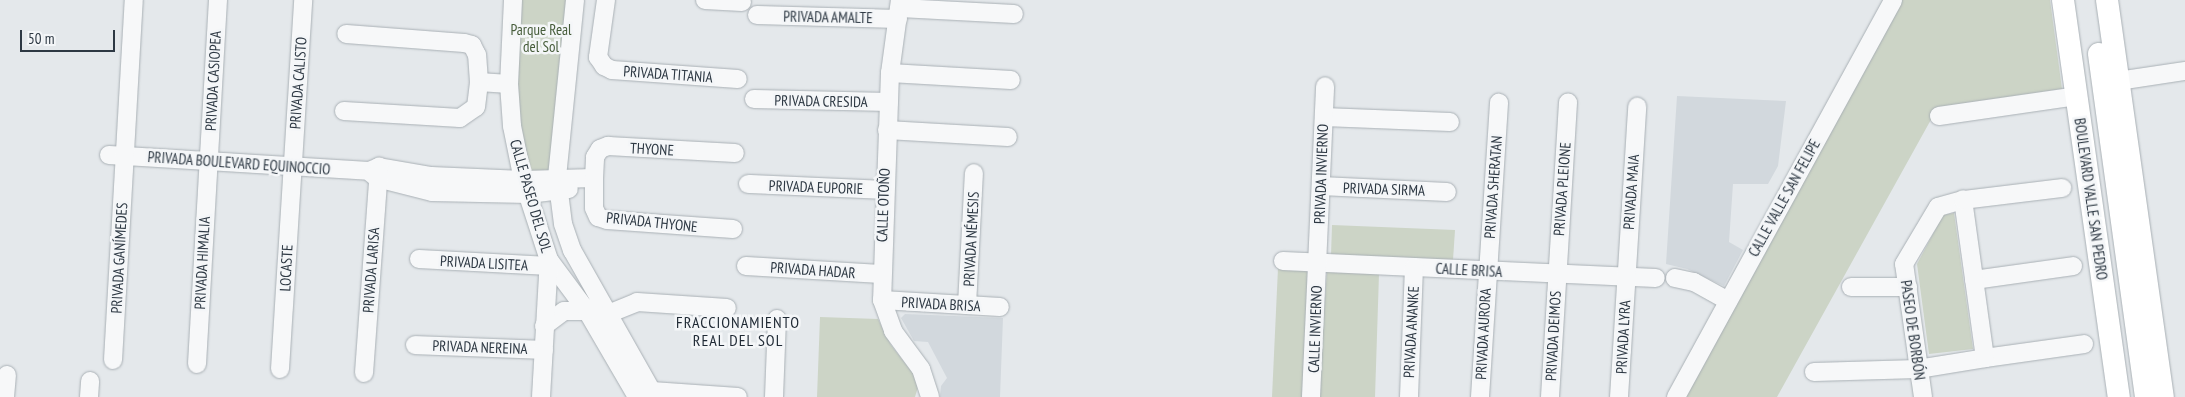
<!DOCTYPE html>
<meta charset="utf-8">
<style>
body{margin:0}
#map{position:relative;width:2185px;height:397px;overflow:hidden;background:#e4e8eb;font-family:"PT Sans Narrow",sans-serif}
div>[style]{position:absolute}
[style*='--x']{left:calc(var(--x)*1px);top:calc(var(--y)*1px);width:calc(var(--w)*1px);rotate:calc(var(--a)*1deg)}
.built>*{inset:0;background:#d2d8dd}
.green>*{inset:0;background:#ccd4c6}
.roads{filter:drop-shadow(0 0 1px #a9b0b5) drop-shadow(0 0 1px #a9b0b5)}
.minor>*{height:18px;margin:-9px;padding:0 9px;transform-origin:9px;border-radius:9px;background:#f7f8f9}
.major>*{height:22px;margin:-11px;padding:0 11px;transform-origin:11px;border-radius:11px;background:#fff}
span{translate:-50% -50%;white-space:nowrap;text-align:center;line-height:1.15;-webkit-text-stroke:5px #f4f6f8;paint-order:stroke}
.street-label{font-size:15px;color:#2d3843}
.park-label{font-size:15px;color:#475d3b}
.neighbourhood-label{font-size:16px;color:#1f2934;letter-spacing:1px}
.scale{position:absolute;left:20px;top:30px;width:95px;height:22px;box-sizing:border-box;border:2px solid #2d3843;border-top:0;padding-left:6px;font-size:15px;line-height:18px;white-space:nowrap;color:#2d3843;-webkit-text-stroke:4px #f4f6f8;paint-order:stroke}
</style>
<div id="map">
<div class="built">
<i style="clip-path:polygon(1677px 96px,1786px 101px,1778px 166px,1768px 184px,1733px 184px,1729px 242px,1743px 250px,1724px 286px,1687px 269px,1666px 264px)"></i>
<i style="clip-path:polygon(905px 314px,1003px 318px,1000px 397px,940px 397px,941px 386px,947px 378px,928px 342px,914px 341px,901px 318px)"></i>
</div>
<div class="green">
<i style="clip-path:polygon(519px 0,568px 0,551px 172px,530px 172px,527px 168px,516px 97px)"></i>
<i style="clip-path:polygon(1902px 0,2050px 0,2062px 89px,1938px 107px,1777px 397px,1684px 397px)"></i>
<i style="clip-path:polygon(1954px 213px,1973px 349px,1929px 354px,1917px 264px,1943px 215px)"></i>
<i style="clip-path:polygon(1332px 225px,1455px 230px,1453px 260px,1331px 255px)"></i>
<i style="clip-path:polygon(1278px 268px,1310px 269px,1303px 397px,1272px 397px)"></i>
<i style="clip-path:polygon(1327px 271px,1379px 274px,1375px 397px,1318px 397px)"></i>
<i style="clip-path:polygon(820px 317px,878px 319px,891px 345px,915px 376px,918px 387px,915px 397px,817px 397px)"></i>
</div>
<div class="roads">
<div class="minor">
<i style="--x:513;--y:0;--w:84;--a:92.7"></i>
<i style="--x:509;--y:84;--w:42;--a:85.9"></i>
<i style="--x:512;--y:126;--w:55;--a:78.5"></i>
<i style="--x:523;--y:180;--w:84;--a:72"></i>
<i style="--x:549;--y:260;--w:64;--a:53.3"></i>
<i style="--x:587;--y:311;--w:99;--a:59.8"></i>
<i style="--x:575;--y:0;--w:178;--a:95.8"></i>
<i style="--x:557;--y:177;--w:47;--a:82.7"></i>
<i style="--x:563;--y:224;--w:28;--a:71"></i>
<i style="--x:572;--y:250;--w:169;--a:60.5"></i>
<i style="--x:606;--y:0;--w:58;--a:98"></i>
<i style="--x:598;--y:57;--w:11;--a:56"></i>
<i style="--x:604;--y:66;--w:9;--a:27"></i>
<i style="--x:612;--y:70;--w:126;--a:4.1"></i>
<i style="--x:705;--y:0;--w:37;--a:3"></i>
<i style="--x:900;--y:0;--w:74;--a:97.8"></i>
<i style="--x:890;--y:73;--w:227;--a:92"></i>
<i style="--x:882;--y:300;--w:33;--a:70"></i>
<i style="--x:893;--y:331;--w:47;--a:53.6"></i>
<i style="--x:921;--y:369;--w:29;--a:72"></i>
<i style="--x:900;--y:8;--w:114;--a:3"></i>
<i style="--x:757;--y:15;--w:141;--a:1.6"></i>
<i style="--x:890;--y:73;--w:121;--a:3.3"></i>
<i style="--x:2118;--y:81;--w:68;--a:-8.5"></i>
<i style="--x:479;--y:82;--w:30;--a:4"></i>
<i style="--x:754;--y:99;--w:135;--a:1.3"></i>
<i style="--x:344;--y:111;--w:116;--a:3.5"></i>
<i style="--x:460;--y:118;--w:19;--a:-35"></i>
<i style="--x:476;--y:107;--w:25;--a:-83"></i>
<i style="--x:479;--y:82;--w:27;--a:-94"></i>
<i style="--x:477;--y:55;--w:11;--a:-117"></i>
<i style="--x:472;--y:45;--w:8;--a:-166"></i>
<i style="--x:464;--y:43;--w:118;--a:-175.6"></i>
<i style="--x:1939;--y:116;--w:139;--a:-8.2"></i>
<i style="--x:1324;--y:117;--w:126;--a:2.3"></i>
<i style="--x:887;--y:130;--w:121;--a:3.3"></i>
<i style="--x:109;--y:155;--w:260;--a:3.5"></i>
<i style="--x:369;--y:171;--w:11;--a:-22"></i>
<i style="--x:379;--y:167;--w:53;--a:9.8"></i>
<i style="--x:431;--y:176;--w:92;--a:2.5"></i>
<i style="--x:523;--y:180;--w:71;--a:-1.6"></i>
<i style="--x:371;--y:173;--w:8;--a:40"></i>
<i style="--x:377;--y:178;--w:57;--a:14.3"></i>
<i style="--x:432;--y:192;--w:97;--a:1.2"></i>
<i style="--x:529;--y:194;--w:40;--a:-7.1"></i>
<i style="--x:748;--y:184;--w:135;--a:2.5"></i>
<i style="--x:1321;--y:186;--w:126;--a:2.7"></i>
<i style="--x:733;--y:229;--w:126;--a:-175.9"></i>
<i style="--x:607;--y:220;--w:9;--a:-162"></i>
<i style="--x:598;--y:217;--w:10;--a:-114"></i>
<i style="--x:594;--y:208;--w:30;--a:-90"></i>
<i style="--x:594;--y:178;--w:21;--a:-87"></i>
<i style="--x:595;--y:157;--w:9;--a:-58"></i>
<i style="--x:600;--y:149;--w:9;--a:-21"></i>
<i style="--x:608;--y:146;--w:127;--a:3.2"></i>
<i style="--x:419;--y:259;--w:130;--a:3.1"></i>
<i style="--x:1283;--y:261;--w:373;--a:2.6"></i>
<i style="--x:746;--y:266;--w:135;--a:3.4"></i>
<i style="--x:1675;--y:278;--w:19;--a:12"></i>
<i style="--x:1694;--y:282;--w:39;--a:29"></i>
<i style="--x:1974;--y:280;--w:100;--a:-8"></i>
<i style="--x:1851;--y:287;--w:57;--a:0"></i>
<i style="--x:882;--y:300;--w:118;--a:3.4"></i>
<i style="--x:967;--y:305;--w:132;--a:-87"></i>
<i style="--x:608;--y:314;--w:31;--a:-22"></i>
<i style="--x:637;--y:302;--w:90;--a:3.8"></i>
<i style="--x:544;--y:326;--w:25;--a:-37"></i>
<i style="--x:564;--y:311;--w:23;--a:0"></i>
<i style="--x:587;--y:311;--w:8;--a:-30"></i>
<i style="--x:415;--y:345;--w:129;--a:2.2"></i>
<i style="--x:1985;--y:358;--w:100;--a:-8"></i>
<i style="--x:113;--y:360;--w:361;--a:-86.7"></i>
<i style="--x:197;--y:364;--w:365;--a:-86.7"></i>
<i style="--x:280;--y:369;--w:370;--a:-86.4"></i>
<i style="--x:1814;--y:372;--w:104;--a:-1.7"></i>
<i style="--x:1918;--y:369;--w:68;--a:-9.3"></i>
<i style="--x:1985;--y:358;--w:160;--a:-97.9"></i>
<i style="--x:364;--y:373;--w:207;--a:-85.8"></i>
<i style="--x:652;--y:391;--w:86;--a:4"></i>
<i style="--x:5;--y:397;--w:22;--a:-85"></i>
<i style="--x:89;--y:397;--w:16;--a:-86"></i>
<i style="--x:541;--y:397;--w:137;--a:-86.7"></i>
<i style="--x:774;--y:397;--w:78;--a:-87.8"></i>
<i style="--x:1311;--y:397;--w:311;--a:-87.4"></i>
<i style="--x:1409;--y:397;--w:130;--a:-87.8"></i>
<i style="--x:1480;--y:397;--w:295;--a:-86.3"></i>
<i style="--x:1550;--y:397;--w:295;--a:-86.5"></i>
<i style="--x:1619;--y:397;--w:291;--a:-86.4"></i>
<i style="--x:1676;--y:397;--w:452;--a:-61.3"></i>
<i style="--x:1923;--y:397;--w:134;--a:-98.1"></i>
<i style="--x:1904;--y:264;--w:66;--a:-59.2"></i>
<i style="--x:1938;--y:207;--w:26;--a:-16"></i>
<i style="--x:1963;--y:200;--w:100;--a:-6.9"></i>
</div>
<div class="major">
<i style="--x:2063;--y:0;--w:401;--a:82"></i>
<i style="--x:2107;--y:0;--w:401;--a:82"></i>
<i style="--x:2099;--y:54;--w:346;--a:82.2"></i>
</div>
</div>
<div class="street-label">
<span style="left:828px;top:17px;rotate:1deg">PRIVADA AMALTE</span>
<span style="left:668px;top:74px;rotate:4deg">PRIVADA TITANIA</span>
<span style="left:213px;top:81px;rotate:-87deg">PRIVADA CASIOPEA</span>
<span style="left:298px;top:83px;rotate:-86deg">PRIVADA CALISTO</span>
<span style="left:821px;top:101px;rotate:1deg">PRIVADA CRESIDA</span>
<span style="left:652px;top:149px;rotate:3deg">THYONE</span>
<span style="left:239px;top:163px;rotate:4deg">PRIVADA BOULEVARD EQUINOCCIO</span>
<span style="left:1321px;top:174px;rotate:-88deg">PRIVADA INVIERNO</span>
<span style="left:816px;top:187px;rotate:2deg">PRIVADA EUPORIE</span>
<span style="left:1493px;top:187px;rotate:-86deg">PRIVADA SHERATAN</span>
<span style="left:1384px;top:189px;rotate:2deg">PRIVADA SIRMA</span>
<span style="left:1562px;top:189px;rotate:-86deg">PRIVADA PLEIONE</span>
<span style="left:1631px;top:192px;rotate:-86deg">PRIVADA MAIA</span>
<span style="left:531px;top:196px;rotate:74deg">CALLE PASEO DEL SOL</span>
<span style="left:1784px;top:198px;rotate:-61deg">CALLE VALLE SAN FELIPE</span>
<span style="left:2091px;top:199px;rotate:82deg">BOULEVARD VALLE SAN PEDRO</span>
<span style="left:883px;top:205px;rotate:-88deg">CALLE OTOÑO</span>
<span style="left:652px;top:222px;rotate:6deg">PRIVADA THYONE</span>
<span style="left:971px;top:239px;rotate:-87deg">PRIVADA NÉMESIS</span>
<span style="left:119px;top:258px;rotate:-87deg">PRIVADA GANÍMEDES</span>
<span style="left:202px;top:263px;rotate:-87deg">PRIVADA HIMALIA</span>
<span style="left:484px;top:263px;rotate:3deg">PRIVADA LISITEA</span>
<span style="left:286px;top:268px;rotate:-87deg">LOCASTE</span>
<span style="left:371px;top:270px;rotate:-86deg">PRIVADA LARISA</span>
<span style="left:813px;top:270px;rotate:4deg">PRIVADA HADAR</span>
<span style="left:1469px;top:270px;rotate:3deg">CALLE BRISA</span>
<span style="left:941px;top:304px;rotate:3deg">PRIVADA BRISA</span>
<span style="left:1315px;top:329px;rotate:-88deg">CALLE INVIERNO</span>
<span style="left:1913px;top:330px;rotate:82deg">PASEO DE BORBÓN</span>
<span style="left:1411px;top:332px;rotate:-87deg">PRIVADA ANANKE</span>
<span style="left:1483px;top:334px;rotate:-87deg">PRIVADA AURORA</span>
<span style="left:1553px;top:336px;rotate:-87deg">PRIVADA DEIMOS</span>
<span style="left:1623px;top:337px;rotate:-87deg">PRIVADA LYRA</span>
<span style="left:480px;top:347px;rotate:2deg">PRIVADA NEREINA</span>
</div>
<div class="park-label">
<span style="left:541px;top:38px">Parque Real<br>del Sol</span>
</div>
<div class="neighbourhood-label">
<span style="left:738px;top:331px">FRACCIONAMIENTO<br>REAL DEL SOL</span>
</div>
<div class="scale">50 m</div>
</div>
